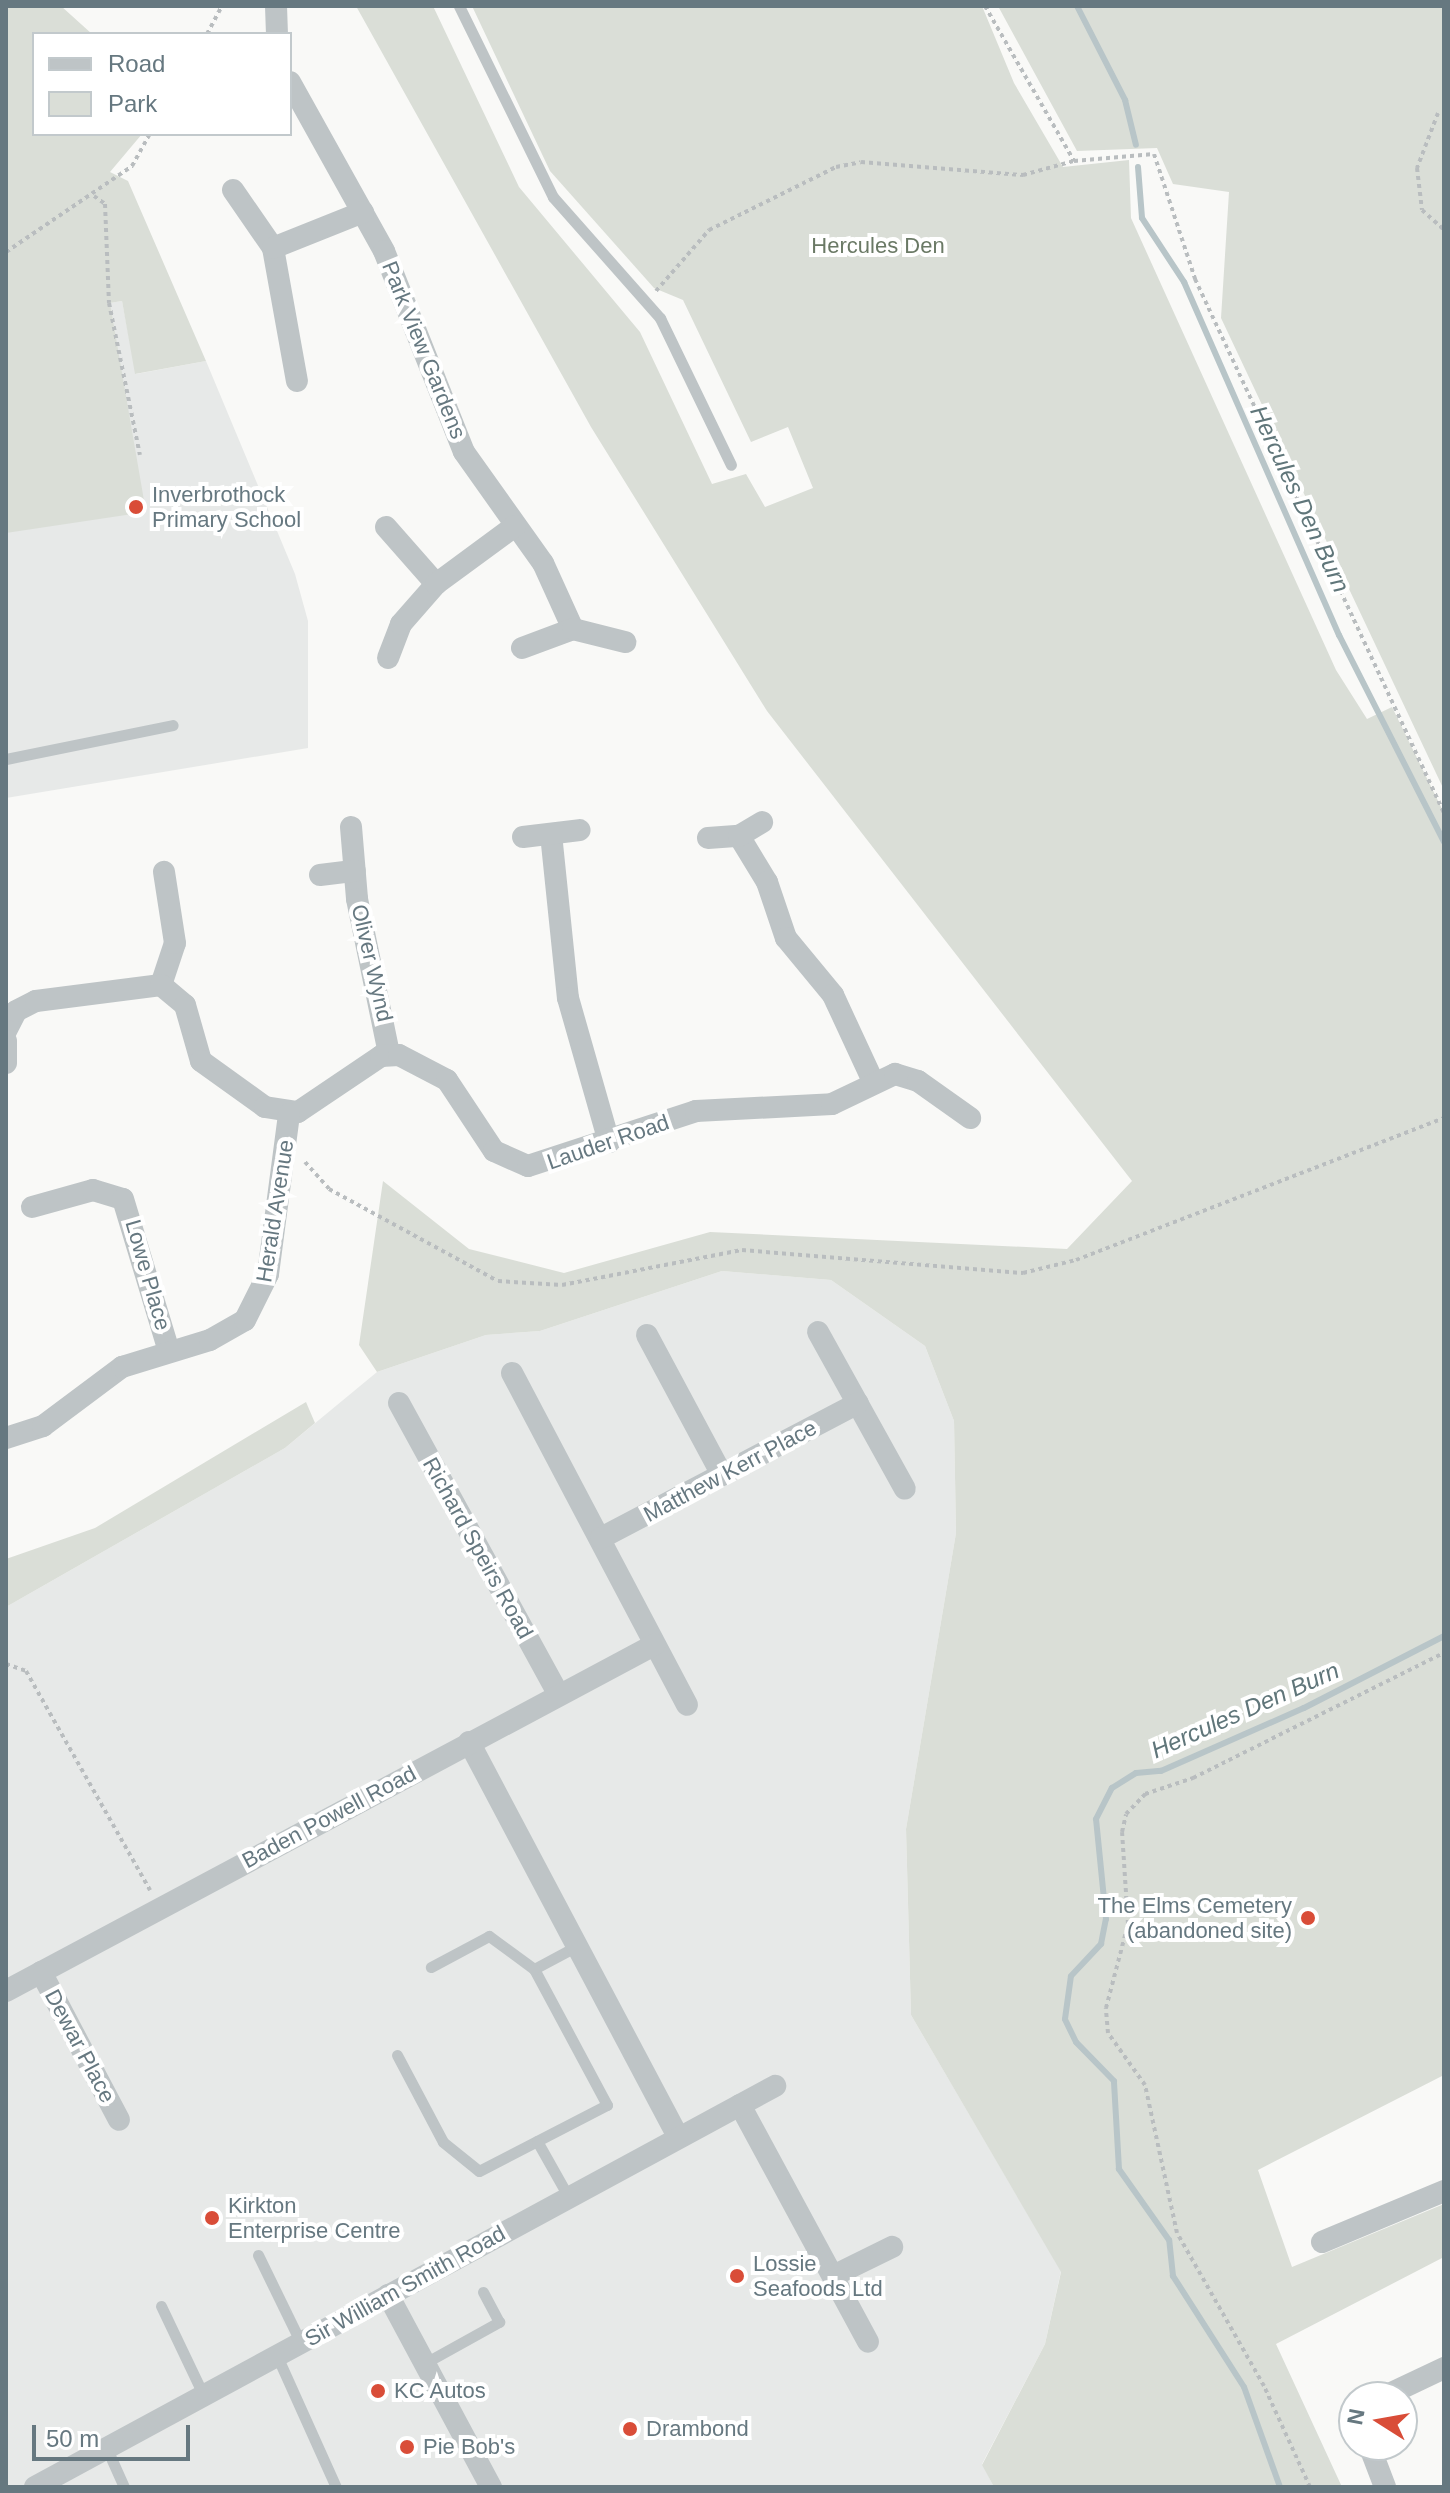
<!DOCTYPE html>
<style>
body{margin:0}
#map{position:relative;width:1450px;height:2493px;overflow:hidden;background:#f9f9f7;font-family:Helvetica,sans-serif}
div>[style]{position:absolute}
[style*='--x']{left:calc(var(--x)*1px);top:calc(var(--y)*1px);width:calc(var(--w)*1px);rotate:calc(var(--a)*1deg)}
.built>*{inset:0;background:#e7e9e8}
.green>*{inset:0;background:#daded7}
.stream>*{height:6px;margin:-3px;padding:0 3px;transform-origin:3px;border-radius:3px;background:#b8c5c8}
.path>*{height:4px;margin-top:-2px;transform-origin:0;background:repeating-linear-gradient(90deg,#b9bdbf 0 4px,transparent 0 8px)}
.lane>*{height:11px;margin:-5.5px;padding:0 5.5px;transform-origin:5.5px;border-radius:5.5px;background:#bec4c6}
.street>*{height:22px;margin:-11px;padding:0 11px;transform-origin:11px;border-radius:11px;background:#bec4c6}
.dots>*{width:22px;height:22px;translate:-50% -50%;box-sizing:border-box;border:4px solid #fff;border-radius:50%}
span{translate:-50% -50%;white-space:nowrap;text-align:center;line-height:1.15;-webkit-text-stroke:8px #fff;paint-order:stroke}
.park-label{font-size:22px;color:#6a7965}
.street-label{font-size:22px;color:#667880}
.poi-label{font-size:22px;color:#667880}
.left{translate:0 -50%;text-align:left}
.right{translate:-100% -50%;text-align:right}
.water-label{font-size:24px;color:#60767a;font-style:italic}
.frame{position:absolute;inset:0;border:8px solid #667880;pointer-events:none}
.legend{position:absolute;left:32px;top:32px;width:260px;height:104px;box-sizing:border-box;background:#fff;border:2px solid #c2c9cc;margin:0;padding:10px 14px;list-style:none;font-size:24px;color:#667880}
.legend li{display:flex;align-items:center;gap:16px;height:40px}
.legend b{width:40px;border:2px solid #c2c9cc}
.north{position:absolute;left:1338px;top:2381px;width:80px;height:80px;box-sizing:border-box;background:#fff;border:2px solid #c2c9cc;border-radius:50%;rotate:281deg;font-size:22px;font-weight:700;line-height:32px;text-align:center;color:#667880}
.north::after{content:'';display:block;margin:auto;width:28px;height:36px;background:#d94d38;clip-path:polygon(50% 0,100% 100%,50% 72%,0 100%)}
.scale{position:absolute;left:32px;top:2425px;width:158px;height:36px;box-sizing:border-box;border:4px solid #667880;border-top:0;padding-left:10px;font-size:24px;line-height:28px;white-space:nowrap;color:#667880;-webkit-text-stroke:6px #fff;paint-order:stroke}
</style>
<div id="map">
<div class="built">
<i style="clip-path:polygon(122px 301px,136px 374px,206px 361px,295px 574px,308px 621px,308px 748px,6px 798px,6px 320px)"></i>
<i style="clip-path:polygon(722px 1271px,831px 1280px,925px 1346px,954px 1421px,956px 1533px,906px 1829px,911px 2015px,1061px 2271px,1045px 2344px,982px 2464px,994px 2487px,6px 2487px,6px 1607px,285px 1448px,377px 1372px,486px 1335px,540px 1331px)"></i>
</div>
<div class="green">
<i style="clip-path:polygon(6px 6px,61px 6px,92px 34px,34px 34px,34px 134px,142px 134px,110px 172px,128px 181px,206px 361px,135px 374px,122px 301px,110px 303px,146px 512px,6px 533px)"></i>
<i style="clip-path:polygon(356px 6px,433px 6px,519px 187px,640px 332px,712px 484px,746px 474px,765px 507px,813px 488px,788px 427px,751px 442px,683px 300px,654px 288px,550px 171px,472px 6px,982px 6px,1014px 83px,1063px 167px,1129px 160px,1131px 218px,1336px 670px,1367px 719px,1392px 707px,1444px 813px,1444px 2075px,1258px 2170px,1292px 2267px,1444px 2204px,1444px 2257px,1276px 2344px,1342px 2487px,994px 2487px,982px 2465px,1045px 2344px,1061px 2272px,911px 2015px,906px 1829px,956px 1533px,954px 1421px,925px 1346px,831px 1280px,722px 1271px,540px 1331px,486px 1335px,377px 1372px,359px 1345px,383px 1181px,469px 1249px,564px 1273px,710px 1232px,1067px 1249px,1132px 1181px,767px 711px,591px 427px)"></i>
<i style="clip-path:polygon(998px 6px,1444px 6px,1444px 790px,1221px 318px,1229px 192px,1173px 184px,1157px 148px,1077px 151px)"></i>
<i style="clip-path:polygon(306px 1402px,315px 1423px,285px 1448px,6px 1607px,6px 1559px,95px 1528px)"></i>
</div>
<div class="stream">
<i style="--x:1077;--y:6;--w:106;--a:62.9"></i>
<i style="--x:1125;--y:100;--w:46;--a:76.3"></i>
<i style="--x:1138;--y:167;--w:51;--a:85.5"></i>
<i style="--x:1142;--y:218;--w:77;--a:56.7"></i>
<i style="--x:1184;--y:282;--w:386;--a:66.3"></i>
<i style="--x:1339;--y:635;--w:232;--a:63.1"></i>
<i style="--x:1280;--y:2487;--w:106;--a:-109.8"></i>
<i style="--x:1244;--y:2387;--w:132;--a:-122.6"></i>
<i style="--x:1173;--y:2276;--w:36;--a:-96"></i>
<i style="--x:1169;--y:2240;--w:87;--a:-125.2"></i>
<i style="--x:1119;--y:2169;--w:88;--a:-93.3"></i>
<i style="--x:1114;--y:2081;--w:54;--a:-134.3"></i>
<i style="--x:1076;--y:2042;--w:25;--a:-116"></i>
<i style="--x:1065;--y:2019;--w:43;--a:-82.1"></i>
<i style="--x:1071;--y:1976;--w:44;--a:-46.8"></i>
<i style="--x:1101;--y:1944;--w:25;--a:-79"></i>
<i style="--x:1106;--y:1919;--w:100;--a:-95.7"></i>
<i style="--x:1096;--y:1819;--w:35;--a:-63"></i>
<i style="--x:1112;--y:1788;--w:28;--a:-32"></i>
<i style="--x:1136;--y:1773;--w:25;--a:-5"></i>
<i style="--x:1161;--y:1771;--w:156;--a:-23.8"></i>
<i style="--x:1304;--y:1708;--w:157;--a:-27.2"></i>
</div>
<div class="path">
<i style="--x:985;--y:6;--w:179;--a:60.1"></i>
<i style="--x:207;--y:34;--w:32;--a:-62"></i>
<i style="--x:1438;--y:113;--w:59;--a:110.9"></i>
<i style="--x:1417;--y:168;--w:42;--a:83.2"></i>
<i style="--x:1422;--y:210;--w:30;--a:42"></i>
<i style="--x:94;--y:196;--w:14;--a:36"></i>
<i style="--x:105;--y:204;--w:99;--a:87.7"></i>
<i style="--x:109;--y:303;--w:155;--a:78.5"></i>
<i style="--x:6;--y:252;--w:153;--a:-34.3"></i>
<i style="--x:132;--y:166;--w:37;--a:-61"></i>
<i style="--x:656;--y:291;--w:81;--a:-49"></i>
<i style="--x:709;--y:230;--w:142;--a:-26.4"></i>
<i style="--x:836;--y:167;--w:25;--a:-11"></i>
<i style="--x:861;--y:162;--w:163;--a:4.6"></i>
<i style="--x:1023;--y:175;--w:53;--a:-15.4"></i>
<i style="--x:1074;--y:161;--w:80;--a:-5"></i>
<i style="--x:1154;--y:154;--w:132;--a:71.8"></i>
<i style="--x:1195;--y:279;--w:589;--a:65"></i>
<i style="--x:305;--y:1162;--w:36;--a:48"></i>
<i style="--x:329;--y:1189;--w:192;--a:28.6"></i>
<i style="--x:498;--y:1281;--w:64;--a:3.6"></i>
<i style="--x:562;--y:1285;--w:183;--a:-11"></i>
<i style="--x:742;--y:1250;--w:282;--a:4.7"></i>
<i style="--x:1023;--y:1273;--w:55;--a:-13.8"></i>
<i style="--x:1076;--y:1260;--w:394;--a:-21.1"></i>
<i style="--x:6;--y:1664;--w:21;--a:19"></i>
<i style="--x:26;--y:1671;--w:252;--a:60.5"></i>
<i style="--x:1310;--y:2487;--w:111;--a:-114.5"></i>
<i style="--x:1264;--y:2386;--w:176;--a:-119.6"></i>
<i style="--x:1177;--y:2233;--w:151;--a:-102.2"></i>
<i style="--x:1145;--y:2085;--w:64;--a:-125.4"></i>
<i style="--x:1108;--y:2033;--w:25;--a:-95"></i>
<i style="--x:1106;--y:2008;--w:87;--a:-75.3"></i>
<i style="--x:1128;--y:1924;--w:92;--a:-93.7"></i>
<i style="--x:1122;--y:1832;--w:18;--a:-77"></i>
<i style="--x:1126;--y:1814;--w:28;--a:-46"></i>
<i style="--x:1145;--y:1794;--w:51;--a:-18.4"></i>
<i style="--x:1193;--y:1778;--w:280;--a:-26.5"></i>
</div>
<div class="lane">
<i style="--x:459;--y:6;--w:213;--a:63.8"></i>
<i style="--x:553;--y:197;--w:162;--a:48.5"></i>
<i style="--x:660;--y:318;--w:163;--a:64.2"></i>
<i style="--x:6;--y:759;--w:170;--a:-11.5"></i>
<i style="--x:534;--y:1969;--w:49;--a:-28.1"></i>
<i style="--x:397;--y:2055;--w:98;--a:62.1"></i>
<i style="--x:443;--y:2142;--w:46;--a:38.9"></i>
<i style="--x:479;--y:2171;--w:144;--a:-27.3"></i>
<i style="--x:607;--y:2105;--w:154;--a:-118.2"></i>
<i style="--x:534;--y:1969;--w:56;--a:-143.7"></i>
<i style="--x:489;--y:1936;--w:66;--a:151.9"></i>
<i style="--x:537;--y:2141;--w:63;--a:60.6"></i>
<i style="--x:258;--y:2255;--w:98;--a:64"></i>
<i style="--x:161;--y:2306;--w:100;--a:64.5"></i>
<i style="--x:277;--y:2356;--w:144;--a:65.8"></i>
<i style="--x:425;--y:2363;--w:85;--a:-29"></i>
<i style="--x:499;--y:2322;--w:34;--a:-118"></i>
<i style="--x:107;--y:2449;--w:42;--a:65.9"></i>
</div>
<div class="street">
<i style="--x:276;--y:6;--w:28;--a:88"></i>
<i style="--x:290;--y:82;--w:193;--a:60.9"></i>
<i style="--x:384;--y:251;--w:216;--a:68.3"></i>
<i style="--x:464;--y:452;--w:136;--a:54.6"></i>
<i style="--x:543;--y:563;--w:72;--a:65.6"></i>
<i style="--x:233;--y:190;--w:70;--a:55.4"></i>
<i style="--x:273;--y:248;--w:135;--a:79.8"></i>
<i style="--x:273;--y:248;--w:97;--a:-21.8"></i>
<i style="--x:386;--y:527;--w:76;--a:48.7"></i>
<i style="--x:522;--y:648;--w:54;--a:-20.4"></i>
<i style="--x:573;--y:629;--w:54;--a:14"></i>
<i style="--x:388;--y:658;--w:36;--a:-69"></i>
<i style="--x:401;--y:624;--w:53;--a:-48.8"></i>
<i style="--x:436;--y:584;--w:98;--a:-36.3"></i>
<i style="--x:351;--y:827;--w:72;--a:85.2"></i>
<i style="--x:357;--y:899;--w:158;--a:78.3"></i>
<i style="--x:551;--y:834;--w:165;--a:84.1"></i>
<i style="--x:568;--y:998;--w:150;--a:74.1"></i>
<i style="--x:739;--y:836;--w:54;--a:58.7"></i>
<i style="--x:767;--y:882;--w:59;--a:71.3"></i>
<i style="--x:786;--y:938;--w:74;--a:50.5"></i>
<i style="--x:833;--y:995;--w:93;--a:65.1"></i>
<i style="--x:523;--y:837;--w:57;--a:-7"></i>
<i style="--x:708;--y:838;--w:31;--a:-4"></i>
<i style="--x:739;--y:836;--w:27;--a:-31"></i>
<i style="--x:320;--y:875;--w:35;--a:-7"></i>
<i style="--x:161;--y:985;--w:44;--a:-71.6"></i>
<i style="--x:175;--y:943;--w:72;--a:-98.8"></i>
<i style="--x:6;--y:1031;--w:22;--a:-63"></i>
<i style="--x:16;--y:1011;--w:22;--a:-27"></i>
<i style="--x:36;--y:1001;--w:126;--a:-7.3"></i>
<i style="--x:161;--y:985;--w:31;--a:40"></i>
<i style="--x:185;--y:1005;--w:58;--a:74.1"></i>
<i style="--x:201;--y:1061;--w:79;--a:35.7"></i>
<i style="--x:265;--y:1107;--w:33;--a:9"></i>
<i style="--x:298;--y:1112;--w:100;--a:-34"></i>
<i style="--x:381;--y:1056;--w:18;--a:-3"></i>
<i style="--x:399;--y:1055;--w:54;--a:27.5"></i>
<i style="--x:447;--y:1080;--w:85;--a:56.5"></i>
<i style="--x:494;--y:1151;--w:37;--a:24"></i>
<i style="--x:528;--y:1166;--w:177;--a:-18.1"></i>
<i style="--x:696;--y:1111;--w:136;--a:-2.9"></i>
<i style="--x:832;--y:1104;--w:70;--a:-25.5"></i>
<i style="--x:895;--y:1074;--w:24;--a:17"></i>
<i style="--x:918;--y:1081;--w:64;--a:35.4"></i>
<i style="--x:6;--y:1041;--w:22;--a:90"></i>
<i style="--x:32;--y:1207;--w:63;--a:-15.6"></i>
<i style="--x:93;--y:1190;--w:31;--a:17"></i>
<i style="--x:123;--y:1199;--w:159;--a:73.2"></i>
<i style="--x:818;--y:1332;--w:179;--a:61"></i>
<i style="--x:647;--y:1335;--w:159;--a:61.8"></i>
<i style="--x:512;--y:1373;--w:375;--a:62.2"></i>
<i style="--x:399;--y:1403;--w:332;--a:61.3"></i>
<i style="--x:6;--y:1438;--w:39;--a:-18"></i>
<i style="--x:43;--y:1426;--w:99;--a:-36.8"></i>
<i style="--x:122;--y:1367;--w:92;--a:-17.1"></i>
<i style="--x:210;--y:1340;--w:40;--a:-29.7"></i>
<i style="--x:245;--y:1320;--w:51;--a:-63.4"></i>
<i style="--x:268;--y:1274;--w:161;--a:-82.5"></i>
<i style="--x:601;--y:1538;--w:290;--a:-27.7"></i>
<i style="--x:469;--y:1742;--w:446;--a:62.1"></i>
<i style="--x:41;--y:1972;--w:167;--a:62.2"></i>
<i style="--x:6;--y:1991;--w:735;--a:-28.1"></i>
<i style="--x:740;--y:2105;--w:269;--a:61.6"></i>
<i style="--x:1322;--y:2242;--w:132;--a:-22.7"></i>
<i style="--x:833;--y:2276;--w:66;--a:-26.2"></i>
<i style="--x:388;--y:2295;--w:218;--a:61.8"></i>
<i style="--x:1383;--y:2397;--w:68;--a:-25.4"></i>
<i style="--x:1369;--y:2445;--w:45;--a:69.1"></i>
<i style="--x:35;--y:2487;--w:842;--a:-28.45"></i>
</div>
<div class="dots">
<i style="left:136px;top:507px;background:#d94d38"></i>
<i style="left:1308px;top:1918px;background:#d94d38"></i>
<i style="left:212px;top:2218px;background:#d94d38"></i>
<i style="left:737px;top:2276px;background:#d94d38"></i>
<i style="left:378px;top:2391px;background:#d94d38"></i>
<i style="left:630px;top:2429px;background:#d94d38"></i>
<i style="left:407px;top:2447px;background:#d94d38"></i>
</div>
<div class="park-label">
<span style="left:878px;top:246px">Hercules Den</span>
</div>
<div class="street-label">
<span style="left:424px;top:350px;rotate:68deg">Park View Gardens</span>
<span style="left:372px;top:963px;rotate:77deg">Oliver Wynd</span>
<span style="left:608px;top:1142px;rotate:-19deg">Lauder Road</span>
<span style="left:275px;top:1211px;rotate:-81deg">Herald Avenue</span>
<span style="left:148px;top:1275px;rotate:74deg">Lowe Place</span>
<span style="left:730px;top:1471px;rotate:-28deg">Matthew Kerr Place</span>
<span style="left:478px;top:1548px;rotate:61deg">Richard Speirs Road</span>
<span style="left:329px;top:1817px;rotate:-28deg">Baden Powell Road</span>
<span style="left:80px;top:2046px;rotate:62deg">Dewar Place</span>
<span style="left:405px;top:2286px;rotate:-29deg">Sir William Smith Road</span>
</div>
<div class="poi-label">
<span class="left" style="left:152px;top:507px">Inverbrothock<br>Primary School</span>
<span class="right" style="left:1292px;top:1918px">The Elms Cemetery<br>(abandoned site)</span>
<span class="left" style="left:228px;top:2218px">Kirkton<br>Enterprise Centre</span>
<span class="left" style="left:753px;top:2276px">Lossie<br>Seafoods Ltd</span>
<span class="left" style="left:394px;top:2391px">KC Autos</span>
<span class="left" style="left:646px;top:2429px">Drambond</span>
<span class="left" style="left:423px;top:2447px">Pie Bob's</span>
</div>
<div class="water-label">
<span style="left:1300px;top:499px;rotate:65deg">Hercules Den Burn</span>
<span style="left:1245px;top:1710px;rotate:-24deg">Hercules Den Burn</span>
</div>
<div class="frame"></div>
<ul class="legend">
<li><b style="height:10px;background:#bec4c6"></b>Road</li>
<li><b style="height:22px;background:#daded7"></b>Park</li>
</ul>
<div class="north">N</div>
<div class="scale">50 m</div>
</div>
